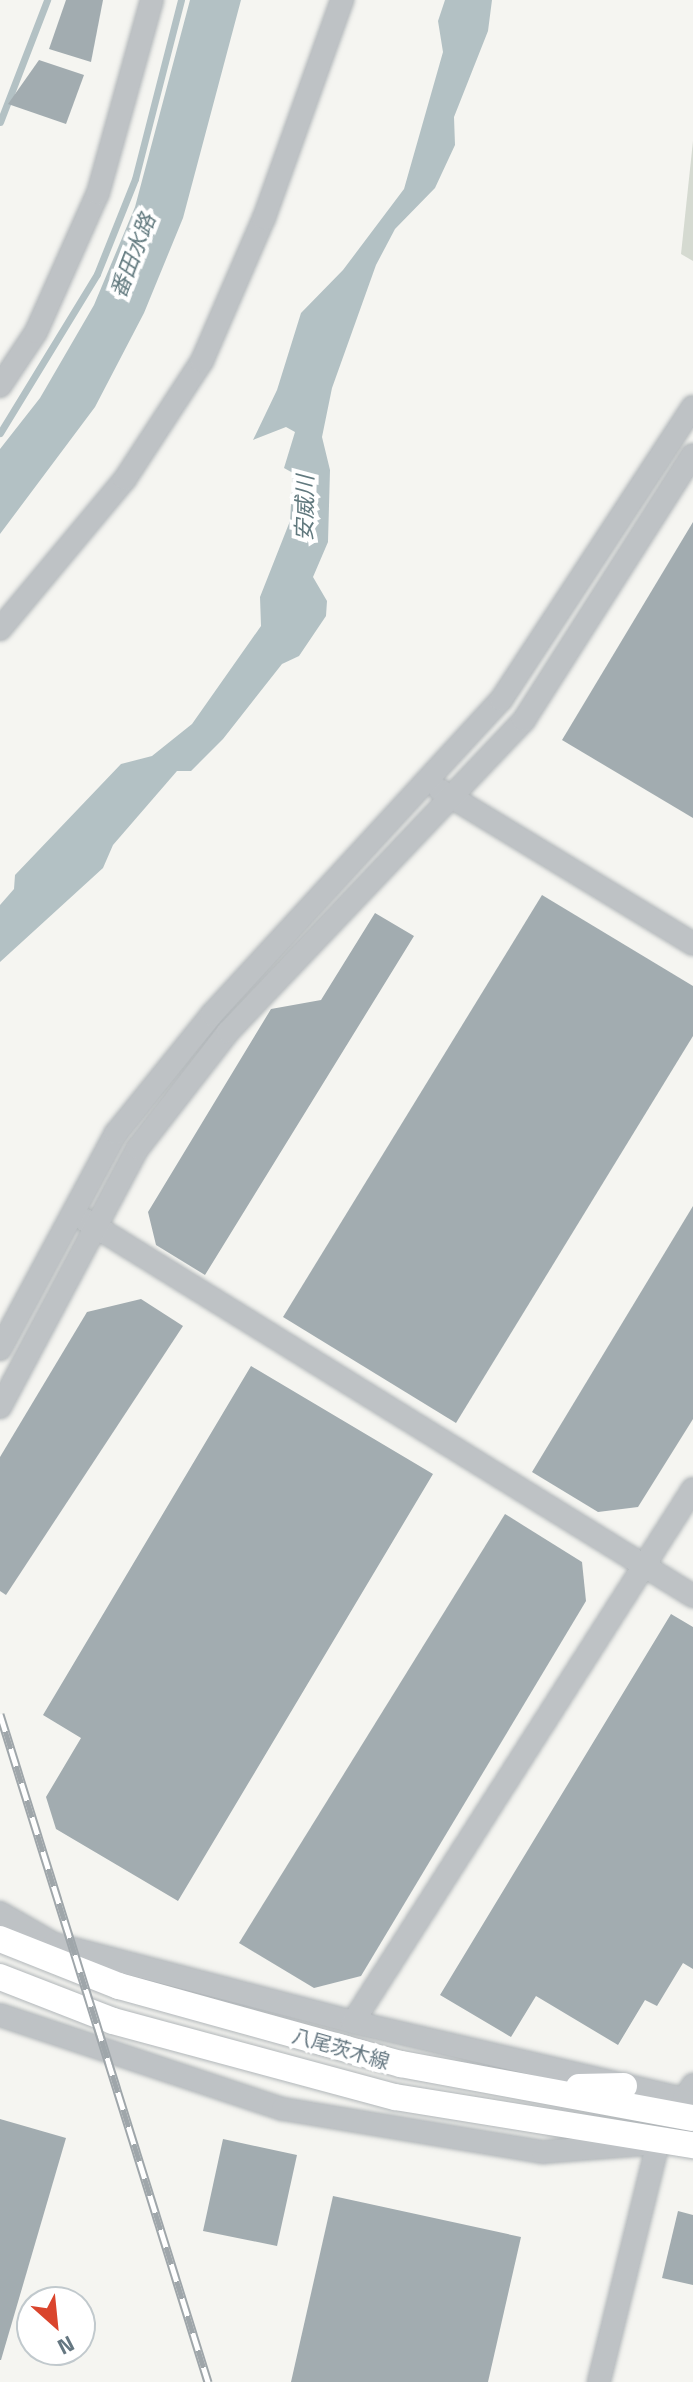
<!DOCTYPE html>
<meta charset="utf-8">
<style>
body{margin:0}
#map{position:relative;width:693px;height:2382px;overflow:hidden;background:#f5f5f1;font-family:"Titillium Web","Noto Sans JP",sans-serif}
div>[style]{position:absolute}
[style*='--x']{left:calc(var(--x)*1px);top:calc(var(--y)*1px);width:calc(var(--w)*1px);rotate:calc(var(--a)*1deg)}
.green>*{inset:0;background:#d5dad1}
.water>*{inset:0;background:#b3c1c4}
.stream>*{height:7px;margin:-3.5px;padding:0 3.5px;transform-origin:3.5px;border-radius:3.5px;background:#b3c1c4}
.building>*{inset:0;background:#a2acb0}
.roads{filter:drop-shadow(0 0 2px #b1b6b9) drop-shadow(0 0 2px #b1b6b9)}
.minor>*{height:22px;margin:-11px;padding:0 11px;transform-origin:11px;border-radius:11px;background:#bec2c5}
.major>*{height:26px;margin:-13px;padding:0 13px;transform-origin:13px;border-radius:13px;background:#fff}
.rail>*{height:9px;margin-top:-4.5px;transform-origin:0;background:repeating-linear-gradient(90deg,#fff 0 18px,#9fa6aa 0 36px);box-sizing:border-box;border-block:2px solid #9fa6aa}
span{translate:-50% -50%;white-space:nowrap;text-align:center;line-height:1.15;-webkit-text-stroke:8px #fff;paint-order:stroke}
.street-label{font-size:20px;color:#657781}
.water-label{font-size:22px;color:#61797e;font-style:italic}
.north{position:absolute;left:16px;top:2286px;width:80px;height:80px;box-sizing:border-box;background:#fff;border:2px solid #c1c9cd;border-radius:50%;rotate:153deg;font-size:22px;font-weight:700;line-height:32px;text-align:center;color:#657781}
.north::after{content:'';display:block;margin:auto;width:28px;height:36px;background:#da452d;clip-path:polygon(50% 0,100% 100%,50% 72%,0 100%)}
</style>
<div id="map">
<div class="green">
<i style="clip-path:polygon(693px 141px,693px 261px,681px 254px)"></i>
</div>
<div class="water">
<i style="clip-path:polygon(190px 0,241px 0,183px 218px,144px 313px,95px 407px,0 534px,0 449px,40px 398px,94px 305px,135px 207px)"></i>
<i style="clip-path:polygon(445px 0,492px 0,488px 31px,454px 117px,455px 145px,435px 188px,395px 229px,376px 265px,332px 388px,322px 437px,330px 470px,328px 542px,313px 577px,327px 601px,326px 616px,299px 656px,282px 664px,223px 739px,191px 771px,177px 771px,113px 845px,103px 868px,0 962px,0 905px,14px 889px,15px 875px,121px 764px,152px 756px,192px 724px,261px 626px,260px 597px,290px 521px,293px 473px,284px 468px,295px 432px,286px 427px,253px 440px,277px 390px,301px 313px,343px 270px,404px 189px,443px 52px,438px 21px)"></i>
</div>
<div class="stream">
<i style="--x:0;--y:122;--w:131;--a:-68.9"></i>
<i style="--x:0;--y:433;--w:186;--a:-58.6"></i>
<i style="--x:97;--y:274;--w:102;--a:-68.2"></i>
<i style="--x:135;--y:179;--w:185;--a:-75.6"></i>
</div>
<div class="building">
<i style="clip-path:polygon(66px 0,103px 0,91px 62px,49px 49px)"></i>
<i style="clip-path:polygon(39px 60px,84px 75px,66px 124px,8px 104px)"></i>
<i style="clip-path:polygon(693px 522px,693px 818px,562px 740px)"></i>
<i style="clip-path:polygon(542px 895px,693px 986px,693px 1036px,456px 1423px,283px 1317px)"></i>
<i style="clip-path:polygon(375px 913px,414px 936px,205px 1275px,156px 1245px,148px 1212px,271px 1009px,321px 1000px)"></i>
<i style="clip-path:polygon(693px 1206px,693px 1419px,638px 1507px,598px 1512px,532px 1472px)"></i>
<i style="clip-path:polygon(141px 1299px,183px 1326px,6px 1595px,0 1591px,0 1457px,87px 1312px)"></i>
<i style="clip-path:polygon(251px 1366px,433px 1474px,178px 1901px,56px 1829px,46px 1797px,81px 1738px,43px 1715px)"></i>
<i style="clip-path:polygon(505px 1514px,582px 1562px,586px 1601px,361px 1976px,314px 1988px,239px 1943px)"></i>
<i style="clip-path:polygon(671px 1614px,693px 1627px,693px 1969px,683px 1963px,657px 2006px,645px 2000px,618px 2045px,536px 1996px,511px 2037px,440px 1995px)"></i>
<i style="clip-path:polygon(0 2119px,66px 2138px,1px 2360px,0 2360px)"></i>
<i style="clip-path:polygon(223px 2139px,297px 2155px,277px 2246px,203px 2231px)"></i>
<i style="clip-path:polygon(333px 2196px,521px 2237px,488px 2382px,291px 2382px)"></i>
<i style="clip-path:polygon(678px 2211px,693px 2215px,693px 2285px,662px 2278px)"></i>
</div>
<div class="roads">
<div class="minor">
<i style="--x:0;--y:386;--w:65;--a:-56.3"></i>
<i style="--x:36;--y:332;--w:152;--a:-66"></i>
<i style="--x:98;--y:193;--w:200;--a:-74.4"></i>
<i style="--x:0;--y:629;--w:195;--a:-50.2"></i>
<i style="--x:125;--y:479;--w:141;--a:-56.9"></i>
<i style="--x:202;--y:361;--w:156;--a:-66.6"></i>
<i style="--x:264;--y:218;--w:232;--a:-70.3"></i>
<i style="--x:440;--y:790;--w:296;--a:31.3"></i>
<i style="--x:85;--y:1220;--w:715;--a:31.73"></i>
<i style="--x:0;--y:1349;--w:245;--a:-61.8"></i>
<i style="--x:116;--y:1133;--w:153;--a:-51.1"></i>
<i style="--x:212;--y:1014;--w:427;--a:-47.4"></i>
<i style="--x:501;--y:700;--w:350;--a:-56.8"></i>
<i style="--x:0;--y:1407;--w:293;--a:-62"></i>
<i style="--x:138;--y:1148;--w:147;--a:-52.2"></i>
<i style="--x:228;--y:1032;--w:430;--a:-46.5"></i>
<i style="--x:524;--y:720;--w:314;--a:-57.5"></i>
<i style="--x:0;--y:1913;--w:62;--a:29.9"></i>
<i style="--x:54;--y:1944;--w:309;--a:14.6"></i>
<i style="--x:353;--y:2022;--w:340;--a:13.1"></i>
<i style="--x:684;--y:2099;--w:17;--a:-57"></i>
<i style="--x:0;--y:2015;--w:298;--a:18.4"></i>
<i style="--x:283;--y:2109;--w:264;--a:9.4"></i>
<i style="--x:543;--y:2152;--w:115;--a:-4.5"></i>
<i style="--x:658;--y:2143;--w:246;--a:103.9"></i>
<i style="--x:353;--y:2022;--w:632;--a:-57.47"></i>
</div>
<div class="major">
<i style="--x:0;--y:1939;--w:128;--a:21.6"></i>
<i style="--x:119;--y:1986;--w:293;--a:15.5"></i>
<i style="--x:401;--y:2064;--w:297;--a:10.5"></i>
<i style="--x:0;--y:1977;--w:121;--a:21.3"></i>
<i style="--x:113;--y:2021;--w:292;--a:15.1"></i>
<i style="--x:395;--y:2097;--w:302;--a:9.2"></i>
<i style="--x:579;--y:2087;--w:45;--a:-1.3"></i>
</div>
</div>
<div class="rail">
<i style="--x:0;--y:1714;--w:700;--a:72.7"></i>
</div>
<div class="street-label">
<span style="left:341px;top:2048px;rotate:16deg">八尾茨木線</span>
</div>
<div class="water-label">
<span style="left:133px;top:256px;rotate:-69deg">番田水路</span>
<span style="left:305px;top:508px;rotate:-89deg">安威川</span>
</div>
<div class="north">N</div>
</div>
